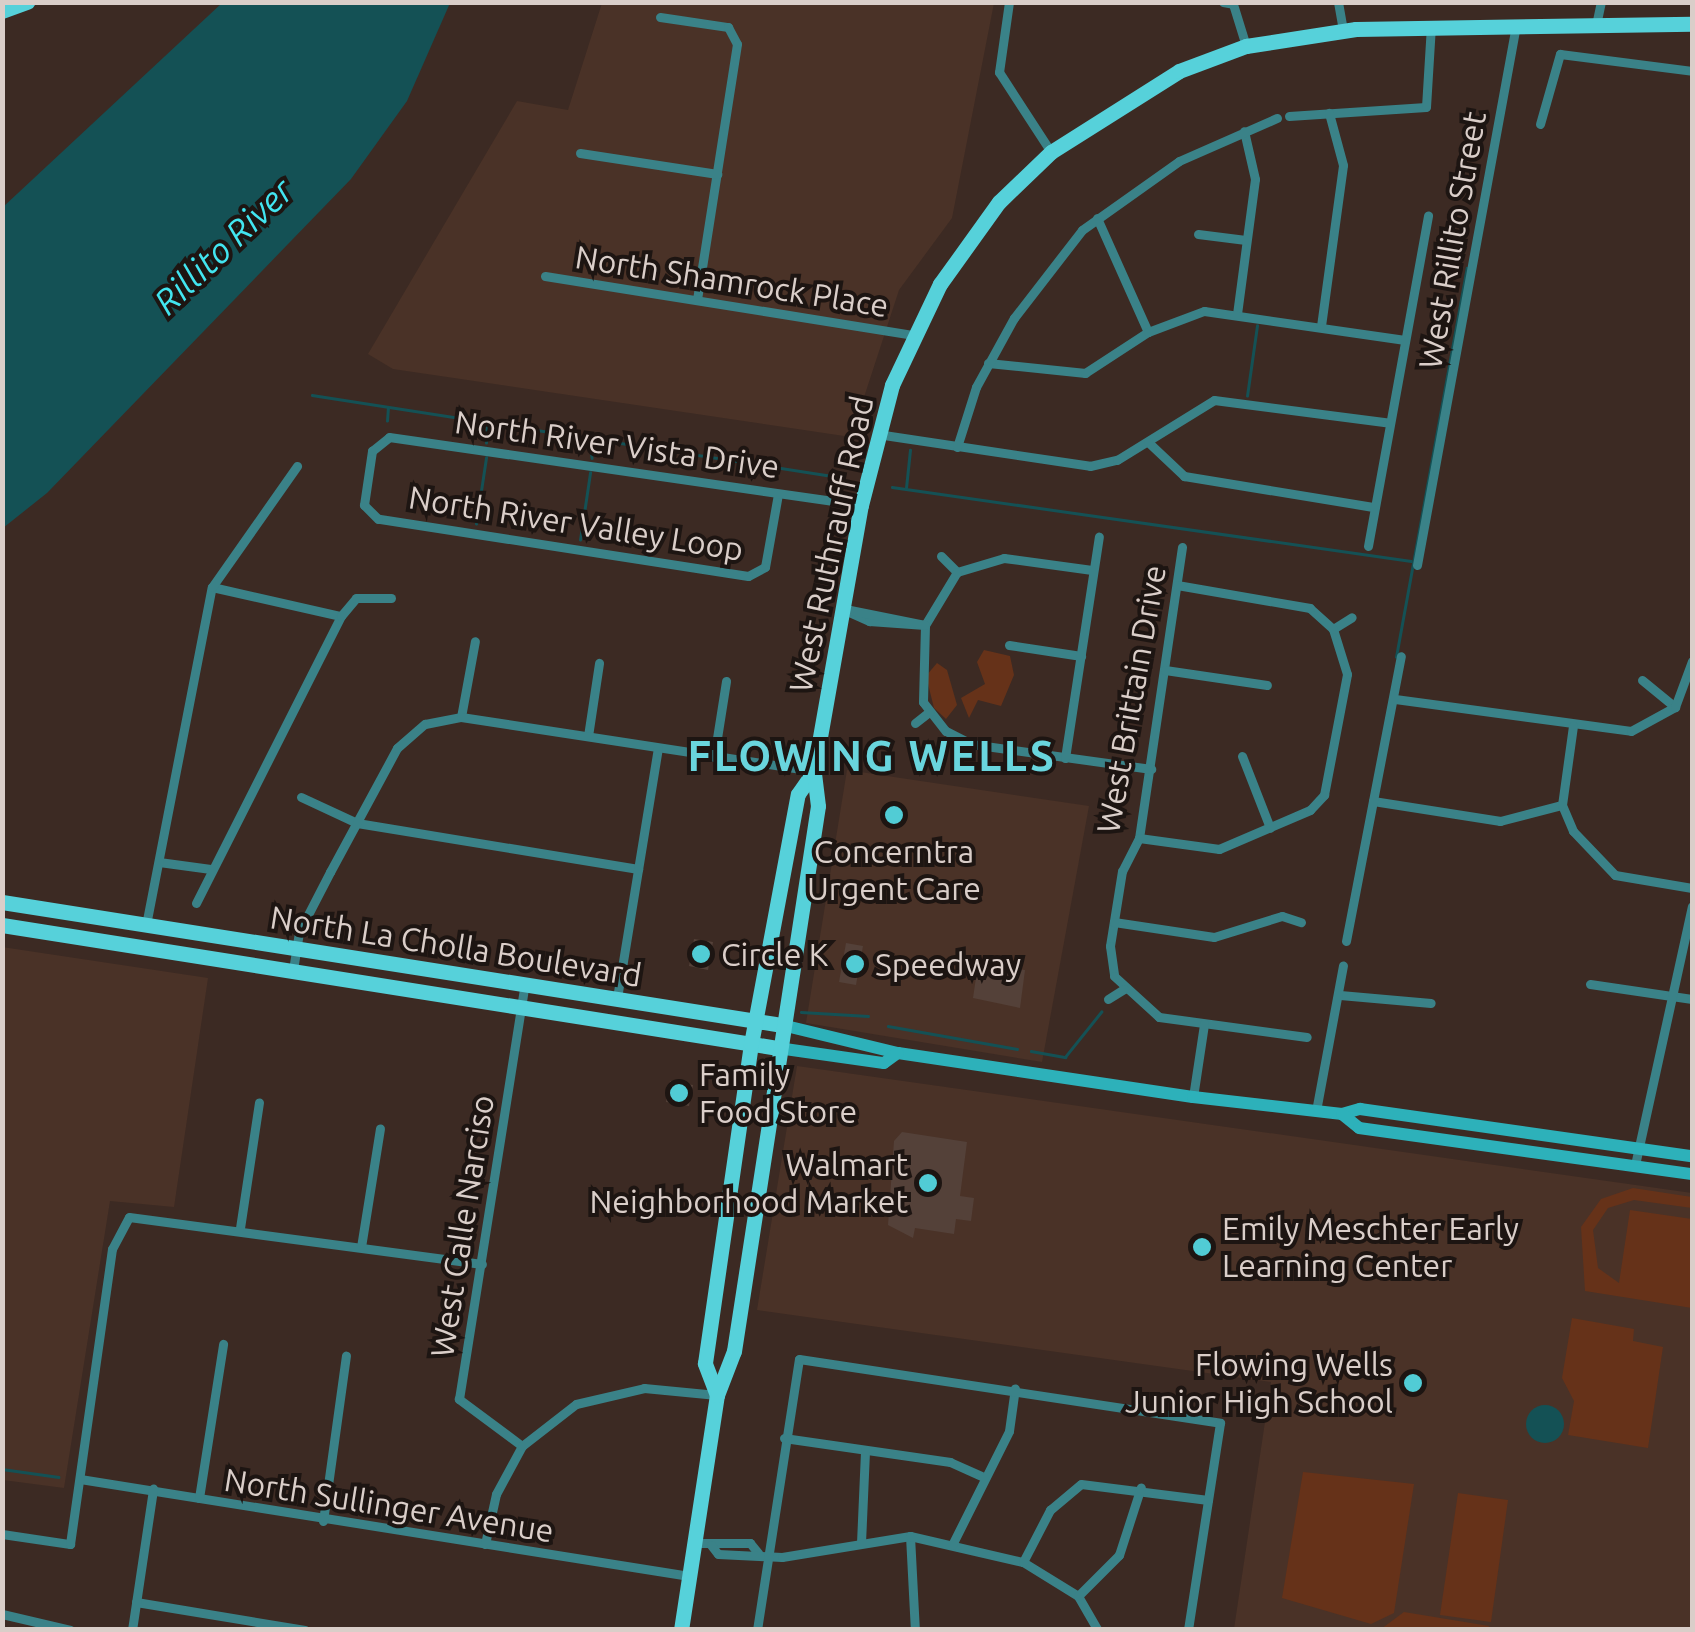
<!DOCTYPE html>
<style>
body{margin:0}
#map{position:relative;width:1695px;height:1632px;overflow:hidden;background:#3c2a23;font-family:Ubuntu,sans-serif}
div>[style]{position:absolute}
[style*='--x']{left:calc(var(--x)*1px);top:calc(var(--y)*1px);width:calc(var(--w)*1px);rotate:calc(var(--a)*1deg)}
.built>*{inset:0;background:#4a3227}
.green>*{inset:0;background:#663219}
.water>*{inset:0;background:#145155}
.round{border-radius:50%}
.stream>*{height:2.5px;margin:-1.25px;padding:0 1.25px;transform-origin:1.25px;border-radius:1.25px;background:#145155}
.building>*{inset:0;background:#544139}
.street>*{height:9px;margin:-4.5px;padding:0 4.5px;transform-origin:4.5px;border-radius:4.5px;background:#3a8288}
.secondary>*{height:12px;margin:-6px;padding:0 6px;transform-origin:6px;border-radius:6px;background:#2db1ba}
.primary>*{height:15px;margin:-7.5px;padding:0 7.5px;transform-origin:7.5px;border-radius:7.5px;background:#56d1da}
.dots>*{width:28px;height:28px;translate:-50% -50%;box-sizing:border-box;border:5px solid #1d1512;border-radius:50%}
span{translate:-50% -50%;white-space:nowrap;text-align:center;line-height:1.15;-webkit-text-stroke:8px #1d1512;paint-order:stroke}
.street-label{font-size:32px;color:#dacec9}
.poi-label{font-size:32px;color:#dacec9}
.left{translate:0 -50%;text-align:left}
.right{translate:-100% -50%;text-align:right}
.water-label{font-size:35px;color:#42e5f0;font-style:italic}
.district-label{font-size:42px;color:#69d5dd;font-weight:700;letter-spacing:2.5px}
.frame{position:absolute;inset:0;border:5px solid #dacec9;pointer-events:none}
</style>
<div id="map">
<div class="built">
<i style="clip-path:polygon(602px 3px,994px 3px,952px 218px,899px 290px,851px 437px,393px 369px,368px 354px,517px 101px,568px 110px)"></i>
<i style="clip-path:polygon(847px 770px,1089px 806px,1042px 1062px,806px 1023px)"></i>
<i style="clip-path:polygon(2px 947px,208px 978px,174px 1207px,110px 1201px,64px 1488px,3px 1480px)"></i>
<i style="clip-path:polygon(797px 1066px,1692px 1193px,1692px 1629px,1234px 1629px,1271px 1382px,757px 1310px)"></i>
</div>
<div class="green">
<i style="clip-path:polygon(984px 650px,1010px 656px,1014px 675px,1001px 706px,978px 700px,969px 718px,961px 698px,985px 684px,977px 662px)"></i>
<i style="clip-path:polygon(937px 663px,947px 670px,957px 705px,946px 719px,934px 708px,926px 676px)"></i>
<i style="clip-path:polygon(1633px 1188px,1692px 1197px,1692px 1208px,1634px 1200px,1608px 1208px,1593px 1230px,1598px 1268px,1619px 1283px,1630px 1210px,1692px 1219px,1692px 1308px,1585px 1291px,1581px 1227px,1601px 1199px)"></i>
<i style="clip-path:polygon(1572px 1318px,1634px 1329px,1633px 1341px,1663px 1347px,1648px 1448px,1568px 1435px,1574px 1401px,1562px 1378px)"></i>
<i style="clip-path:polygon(1303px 1472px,1414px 1484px,1394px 1613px,1371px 1624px,1282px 1598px)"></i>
<i style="clip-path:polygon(1458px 1493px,1508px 1500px,1491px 1622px,1440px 1615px)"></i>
<i style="clip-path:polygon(1404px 1612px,1489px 1626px,1488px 1629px,1381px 1629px)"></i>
</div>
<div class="water">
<i style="clip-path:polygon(222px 3px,450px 3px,407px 101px,351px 179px,47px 493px,3px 528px,3px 207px)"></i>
<i class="round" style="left:1526px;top:1405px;width:38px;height:38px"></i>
</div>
<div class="stream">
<i style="--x:312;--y:395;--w:526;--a:8.85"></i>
<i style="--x:1247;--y:396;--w:71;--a:-81.9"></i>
<i style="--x:387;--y:421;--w:13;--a:-86"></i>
<i style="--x:590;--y:441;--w:17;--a:83"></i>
<i style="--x:486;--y:443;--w:19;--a:-87"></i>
<i style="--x:892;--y:487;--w:524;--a:8.11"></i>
<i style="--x:906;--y:488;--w:38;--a:-84"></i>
<i style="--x:476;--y:524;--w:67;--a:-81.4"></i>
<i style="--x:580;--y:540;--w:68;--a:-81.5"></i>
<i style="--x:1396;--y:657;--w:395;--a:-79.7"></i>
<i style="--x:801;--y:1012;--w:67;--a:3.4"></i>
<i style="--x:888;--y:1026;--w:131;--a:10.1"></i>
<i style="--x:1031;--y:1051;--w:35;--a:10"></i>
<i style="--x:1065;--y:1057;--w:58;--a:-51.3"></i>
<i style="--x:2;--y:1469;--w:57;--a:8.1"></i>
</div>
<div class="building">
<i style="clip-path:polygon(694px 939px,713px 942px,708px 970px,689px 966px)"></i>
<i style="clip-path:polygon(846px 943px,863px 946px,856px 985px,839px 982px)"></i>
<i style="clip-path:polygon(978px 964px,1025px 970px,1020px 1008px,973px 998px)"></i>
<i style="clip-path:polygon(670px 1081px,693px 1085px,689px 1106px,666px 1102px)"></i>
<i style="clip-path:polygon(902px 1132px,967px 1142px,960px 1196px,974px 1198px,971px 1221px,956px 1219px,954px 1234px,915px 1228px,913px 1238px,888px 1225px,894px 1141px)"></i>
</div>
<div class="street">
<i style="--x:1009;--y:2;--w:71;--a:98.1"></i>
<i style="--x:999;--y:72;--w:95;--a:57"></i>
<i style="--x:1223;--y:2;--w:10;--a:11"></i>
<i style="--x:1233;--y:4;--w:44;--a:72.8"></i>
<i style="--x:1338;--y:2;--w:28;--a:80"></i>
<i style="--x:660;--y:17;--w:69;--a:8.4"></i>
<i style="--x:728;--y:27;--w:19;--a:62"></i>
<i style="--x:737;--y:44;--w:259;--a:98.9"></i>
<i style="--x:1596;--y:25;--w:24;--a:-78"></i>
<i style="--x:1289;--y:116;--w:137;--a:-3.8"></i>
<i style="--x:1426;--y:107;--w:81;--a:-86.5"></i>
<i style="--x:1540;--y:124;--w:73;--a:-74.1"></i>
<i style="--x:1560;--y:54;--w:133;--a:7.3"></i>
<i style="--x:580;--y:153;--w:139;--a:8.7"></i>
<i style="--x:1097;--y:218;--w:125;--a:65.9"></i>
<i style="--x:1198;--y:234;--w:48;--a:7.1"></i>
<i style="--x:545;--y:276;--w:372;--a:9.1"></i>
<i style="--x:1237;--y:314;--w:136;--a:-82.4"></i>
<i style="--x:1255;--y:179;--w:49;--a:-102.9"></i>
<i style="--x:1321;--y:326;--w:162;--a:-82.2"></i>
<i style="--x:1343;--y:165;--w:54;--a:-105.1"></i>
<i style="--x:988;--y:363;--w:98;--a:5.9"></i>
<i style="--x:1085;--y:373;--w:75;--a:-33.1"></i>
<i style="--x:1148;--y:332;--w:60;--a:-20.6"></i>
<i style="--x:1204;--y:311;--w:203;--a:8.2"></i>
<i style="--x:877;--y:434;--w:215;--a:8.5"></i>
<i style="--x:1090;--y:466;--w:28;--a:-13"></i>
<i style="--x:1117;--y:460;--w:114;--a:-31.7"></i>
<i style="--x:1214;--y:400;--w:177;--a:7.4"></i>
<i style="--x:1148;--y:442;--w:50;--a:43.4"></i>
<i style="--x:1184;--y:476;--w:193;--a:9.3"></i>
<i style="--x:957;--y:447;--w:63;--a:-72.4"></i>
<i style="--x:976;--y:387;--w:79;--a:-61.2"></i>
<i style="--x:1014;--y:318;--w:111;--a:-52.3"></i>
<i style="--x:1082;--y:230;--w:119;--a:-35.4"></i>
<i style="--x:1179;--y:161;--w:107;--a:-23.7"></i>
<i style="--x:778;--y:494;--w:74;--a:100.1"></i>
<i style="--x:765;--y:567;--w:19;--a:152"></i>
<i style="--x:748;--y:576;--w:374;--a:-171.2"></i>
<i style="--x:378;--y:519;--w:20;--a:-135"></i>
<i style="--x:364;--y:505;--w:55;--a:-81.6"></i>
<i style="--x:372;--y:451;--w:22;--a:-39"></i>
<i style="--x:389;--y:437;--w:477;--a:8.2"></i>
<i style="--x:1368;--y:546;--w:336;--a:-79.7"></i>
<i style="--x:1182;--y:547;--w:294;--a:98.4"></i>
<i style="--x:1139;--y:838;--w:37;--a:117"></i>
<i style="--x:1122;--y:871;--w:76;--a:99.1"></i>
<i style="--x:1110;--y:946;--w:30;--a:82"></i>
<i style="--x:1114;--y:976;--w:61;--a:42.3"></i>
<i style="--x:1159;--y:1017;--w:149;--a:7.7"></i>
<i style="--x:941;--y:556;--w:23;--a:45"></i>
<i style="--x:1417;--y:565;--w:549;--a:-79.61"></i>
<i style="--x:1092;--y:570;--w:89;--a:-172.2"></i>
<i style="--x:1004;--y:558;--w:49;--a:163.4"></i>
<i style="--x:957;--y:572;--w:62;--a:121.1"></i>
<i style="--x:925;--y:625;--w:77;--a:91.5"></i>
<i style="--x:923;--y:702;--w:37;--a:52"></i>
<i style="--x:946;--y:731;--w:28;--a:27"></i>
<i style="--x:971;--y:744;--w:182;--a:7.9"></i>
<i style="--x:212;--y:587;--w:132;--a:12.7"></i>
<i style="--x:842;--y:609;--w:30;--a:24"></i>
<i style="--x:869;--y:621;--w:56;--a:4.1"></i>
<i style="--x:850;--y:610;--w:76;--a:11.3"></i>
<i style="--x:1333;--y:629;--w:22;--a:-32"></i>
<i style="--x:1009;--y:645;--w:73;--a:8.7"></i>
<i style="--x:1165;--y:670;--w:103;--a:8.4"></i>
<i style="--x:1642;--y:680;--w:43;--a:39.3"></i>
<i style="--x:1395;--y:699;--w:238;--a:7.7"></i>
<i style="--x:1631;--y:731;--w:50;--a:-28.6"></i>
<i style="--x:1675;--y:707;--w:49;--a:-69.7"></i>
<i style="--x:461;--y:717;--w:77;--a:-79.6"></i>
<i style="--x:915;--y:723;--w:18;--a:-38"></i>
<i style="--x:588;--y:736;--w:74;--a:-81.4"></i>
<i style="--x:1242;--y:756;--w:77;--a:68.7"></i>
<i style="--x:714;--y:757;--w:77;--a:-81"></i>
<i style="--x:1065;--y:758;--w:224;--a:-81.3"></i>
<i style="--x:301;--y:797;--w:62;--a:24.9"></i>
<i style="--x:357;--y:823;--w:285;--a:9.3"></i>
<i style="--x:1373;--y:801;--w:129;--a:8.9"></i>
<i style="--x:1500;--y:821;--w:64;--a:-14.5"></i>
<i style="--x:1562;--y:805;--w:28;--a:67"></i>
<i style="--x:1573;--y:831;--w:61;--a:46.3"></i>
<i style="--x:1615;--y:875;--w:78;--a:9.6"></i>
<i style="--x:1562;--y:805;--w:80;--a:-82.1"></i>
<i style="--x:1139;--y:838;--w:81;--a:7.8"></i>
<i style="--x:1219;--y:849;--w:99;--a:-23.2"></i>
<i style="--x:1310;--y:810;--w:21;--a:-47"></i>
<i style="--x:1324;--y:795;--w:123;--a:-79.2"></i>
<i style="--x:1347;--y:674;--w:47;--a:-107.3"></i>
<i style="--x:1333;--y:629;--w:31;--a:-138"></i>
<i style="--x:1310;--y:608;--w:135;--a:-170.2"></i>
<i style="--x:159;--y:862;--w:52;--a:7.7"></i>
<i style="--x:196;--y:903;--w:322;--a:-63.2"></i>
<i style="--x:341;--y:616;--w:23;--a:-50"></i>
<i style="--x:356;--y:598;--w:35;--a:0"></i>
<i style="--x:1114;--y:922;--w:101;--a:8.5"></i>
<i style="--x:1214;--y:937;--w:71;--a:-17.2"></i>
<i style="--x:1282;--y:916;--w:20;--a:18"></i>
<i style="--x:146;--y:925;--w:344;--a:-79"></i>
<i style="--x:212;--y:587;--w:148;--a:-54.9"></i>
<i style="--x:1346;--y:941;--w:290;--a:-79.1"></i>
<i style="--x:293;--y:970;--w:38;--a:-81"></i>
<i style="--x:299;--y:932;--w:68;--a:-62.7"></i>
<i style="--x:330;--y:872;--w:141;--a:-61.6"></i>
<i style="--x:397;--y:748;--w:37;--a:-41"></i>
<i style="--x:425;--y:724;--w:37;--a:-11"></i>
<i style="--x:461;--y:717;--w:357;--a:8.7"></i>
<i style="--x:1590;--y:984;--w:103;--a:8.4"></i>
<i style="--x:1340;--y:995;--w:91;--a:5"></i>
<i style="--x:617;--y:998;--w:253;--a:-80.7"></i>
<i style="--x:1108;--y:999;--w:19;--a:-32"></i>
<i style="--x:1193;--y:1097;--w:74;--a:-81.4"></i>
<i style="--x:1316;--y:1111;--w:148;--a:-79.5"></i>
<i style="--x:1635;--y:1165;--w:265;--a:-77.6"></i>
<i style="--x:240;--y:1228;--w:127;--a:-81.4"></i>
<i style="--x:361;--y:1247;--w:120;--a:-80.9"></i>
<i style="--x:784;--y:1438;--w:168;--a:8.2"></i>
<i style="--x:950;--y:1462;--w:34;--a:24"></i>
<i style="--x:522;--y:1446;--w:79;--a:-143.3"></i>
<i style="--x:459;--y:1399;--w:420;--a:-81"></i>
<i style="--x:80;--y:1479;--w:617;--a:9.05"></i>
<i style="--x:199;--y:1498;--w:156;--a:-81.1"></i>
<i style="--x:323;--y:1521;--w:167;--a:-82.1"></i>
<i style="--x:2;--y:1534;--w:69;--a:8.4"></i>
<i style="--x:70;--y:1544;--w:298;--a:-81.9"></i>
<i style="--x:112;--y:1249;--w:36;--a:-62"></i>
<i style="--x:129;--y:1217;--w:356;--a:7.6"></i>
<i style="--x:910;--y:1536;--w:94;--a:87"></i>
<i style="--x:694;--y:1543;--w:56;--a:0"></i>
<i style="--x:750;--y:1543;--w:13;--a:51"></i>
<i style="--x:861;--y:1543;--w:93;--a:-87.5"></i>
<i style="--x:485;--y:1544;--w:51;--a:-77.6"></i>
<i style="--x:496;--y:1494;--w:55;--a:-61.6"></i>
<i style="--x:522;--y:1446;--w:68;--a:-37.9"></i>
<i style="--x:576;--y:1404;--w:70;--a:-13.2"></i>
<i style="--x:644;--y:1388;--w:73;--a:5.5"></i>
<i style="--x:711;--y:1545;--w:11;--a:52"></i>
<i style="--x:718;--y:1554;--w:64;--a:2.7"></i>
<i style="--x:782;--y:1557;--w:130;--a:-9.3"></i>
<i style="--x:910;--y:1536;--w:116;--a:13"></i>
<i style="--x:1023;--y:1562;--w:65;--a:31.7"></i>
<i style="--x:1078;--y:1596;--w:39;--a:60"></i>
<i style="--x:952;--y:1545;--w:127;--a:-63.4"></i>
<i style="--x:1009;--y:1431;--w:43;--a:-82.1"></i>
<i style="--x:1023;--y:1562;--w:59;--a:-62.6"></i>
<i style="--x:1050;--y:1510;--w:40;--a:-40"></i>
<i style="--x:1081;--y:1484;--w:128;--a:7.2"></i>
<i style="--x:1078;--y:1596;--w:58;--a:-45"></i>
<i style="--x:1119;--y:1555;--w:71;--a:-72.1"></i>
<i style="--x:136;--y:1602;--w:171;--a:9.4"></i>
<i style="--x:2;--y:1614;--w:70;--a:13.2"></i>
<i style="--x:132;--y:1630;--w:143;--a:-81.5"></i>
<i style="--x:757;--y:1630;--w:274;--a:-81.2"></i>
<i style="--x:799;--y:1359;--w:426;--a:8.6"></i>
<i style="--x:1220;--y:1423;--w:209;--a:98.8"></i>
</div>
<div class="secondary">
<i style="--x:782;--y:1025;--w:119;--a:13.6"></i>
<i style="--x:898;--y:1053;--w:298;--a:8.5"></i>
<i style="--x:1193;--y:1097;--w:150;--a:6.5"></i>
<i style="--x:1342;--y:1114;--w:19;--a:-16"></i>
<i style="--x:1360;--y:1109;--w:335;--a:8.1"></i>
<i style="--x:778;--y:1048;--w:107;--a:8.1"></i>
<i style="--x:884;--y:1063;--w:17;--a:-36"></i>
<i style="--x:1342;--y:1114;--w:22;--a:39"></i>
<i style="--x:1359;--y:1128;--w:336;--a:7.9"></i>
</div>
<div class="primary">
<i style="--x:2;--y:11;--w:27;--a:-20"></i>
<i style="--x:2;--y:902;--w:790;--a:8.96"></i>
<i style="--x:2;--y:925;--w:786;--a:9.01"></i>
<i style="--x:717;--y:1395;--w:34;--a:-111"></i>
<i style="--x:705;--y:1363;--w:322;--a:-81.8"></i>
<i style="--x:751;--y:1044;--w:254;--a:-79.4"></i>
<i style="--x:798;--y:794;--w:28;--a:-55"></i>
<i style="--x:681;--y:1630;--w:238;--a:-81.3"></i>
<i style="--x:717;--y:1395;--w:47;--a:-68.9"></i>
<i style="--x:734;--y:1351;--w:551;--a:-81.24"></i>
<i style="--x:818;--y:806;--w:35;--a:-97"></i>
<i style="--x:814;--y:771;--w:270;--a:-80"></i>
<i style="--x:861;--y:505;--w:124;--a:-75.5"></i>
<i style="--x:892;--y:385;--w:112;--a:-64.6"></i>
<i style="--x:940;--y:284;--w:101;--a:-54.3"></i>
<i style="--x:999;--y:202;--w:72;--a:-43.9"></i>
<i style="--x:1051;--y:152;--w:151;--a:-32.3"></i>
<i style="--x:1179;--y:71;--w:72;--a:-20.5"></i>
<i style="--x:1246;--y:46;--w:111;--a:-8.8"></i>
<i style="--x:1356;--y:29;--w:336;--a:-0.9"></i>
</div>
<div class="dots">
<i style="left:894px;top:815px;background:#51ccd5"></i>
<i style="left:701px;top:954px;background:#51ccd5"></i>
<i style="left:855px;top:964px;background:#51ccd5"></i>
<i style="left:679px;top:1093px;background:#51ccd5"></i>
<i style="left:928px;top:1183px;background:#51ccd5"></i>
<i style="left:1202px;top:1247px;background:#51ccd5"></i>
<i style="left:1413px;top:1383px;background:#51ccd5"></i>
</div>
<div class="street-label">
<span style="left:1452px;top:240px;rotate:-80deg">West Rillito Street</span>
<span style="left:732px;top:281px;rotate:9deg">North Shamrock Place</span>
<span style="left:617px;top:444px;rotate:8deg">North River Vista Drive</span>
<span style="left:576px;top:523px;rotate:9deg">North River Valley Loop</span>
<span style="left:831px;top:544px;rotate:-78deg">West Ruthrauff Road</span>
<span style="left:1131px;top:699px;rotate:-80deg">West Brittain Drive</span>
<span style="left:456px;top:946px;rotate:9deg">North La Cholla Boulevard</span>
<span style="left:462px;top:1226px;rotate:-81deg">West Calle Narciso</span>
<span style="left:389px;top:1505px;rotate:9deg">North Sullinger Avenue</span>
</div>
<div class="poi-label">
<span style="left:894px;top:870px">Concerntra<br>Urgent Care</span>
<span class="left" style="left:721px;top:954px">Circle K</span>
<span class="left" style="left:875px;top:964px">Speedway</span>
<span class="left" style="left:699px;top:1093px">Family<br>Food Store</span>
<span class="right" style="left:908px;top:1183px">Walmart<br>Neighborhood Market</span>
<span class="left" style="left:1222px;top:1247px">Emily Meschter Early<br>Learning Center</span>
<span class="right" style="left:1393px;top:1383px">Flowing Wells<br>Junior High School</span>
</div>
<div class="water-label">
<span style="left:223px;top:246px;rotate:-44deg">Rillito River</span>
</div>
<div class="district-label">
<span style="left:872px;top:756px">FLOWING WELLS</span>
</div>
<div class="frame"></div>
</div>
